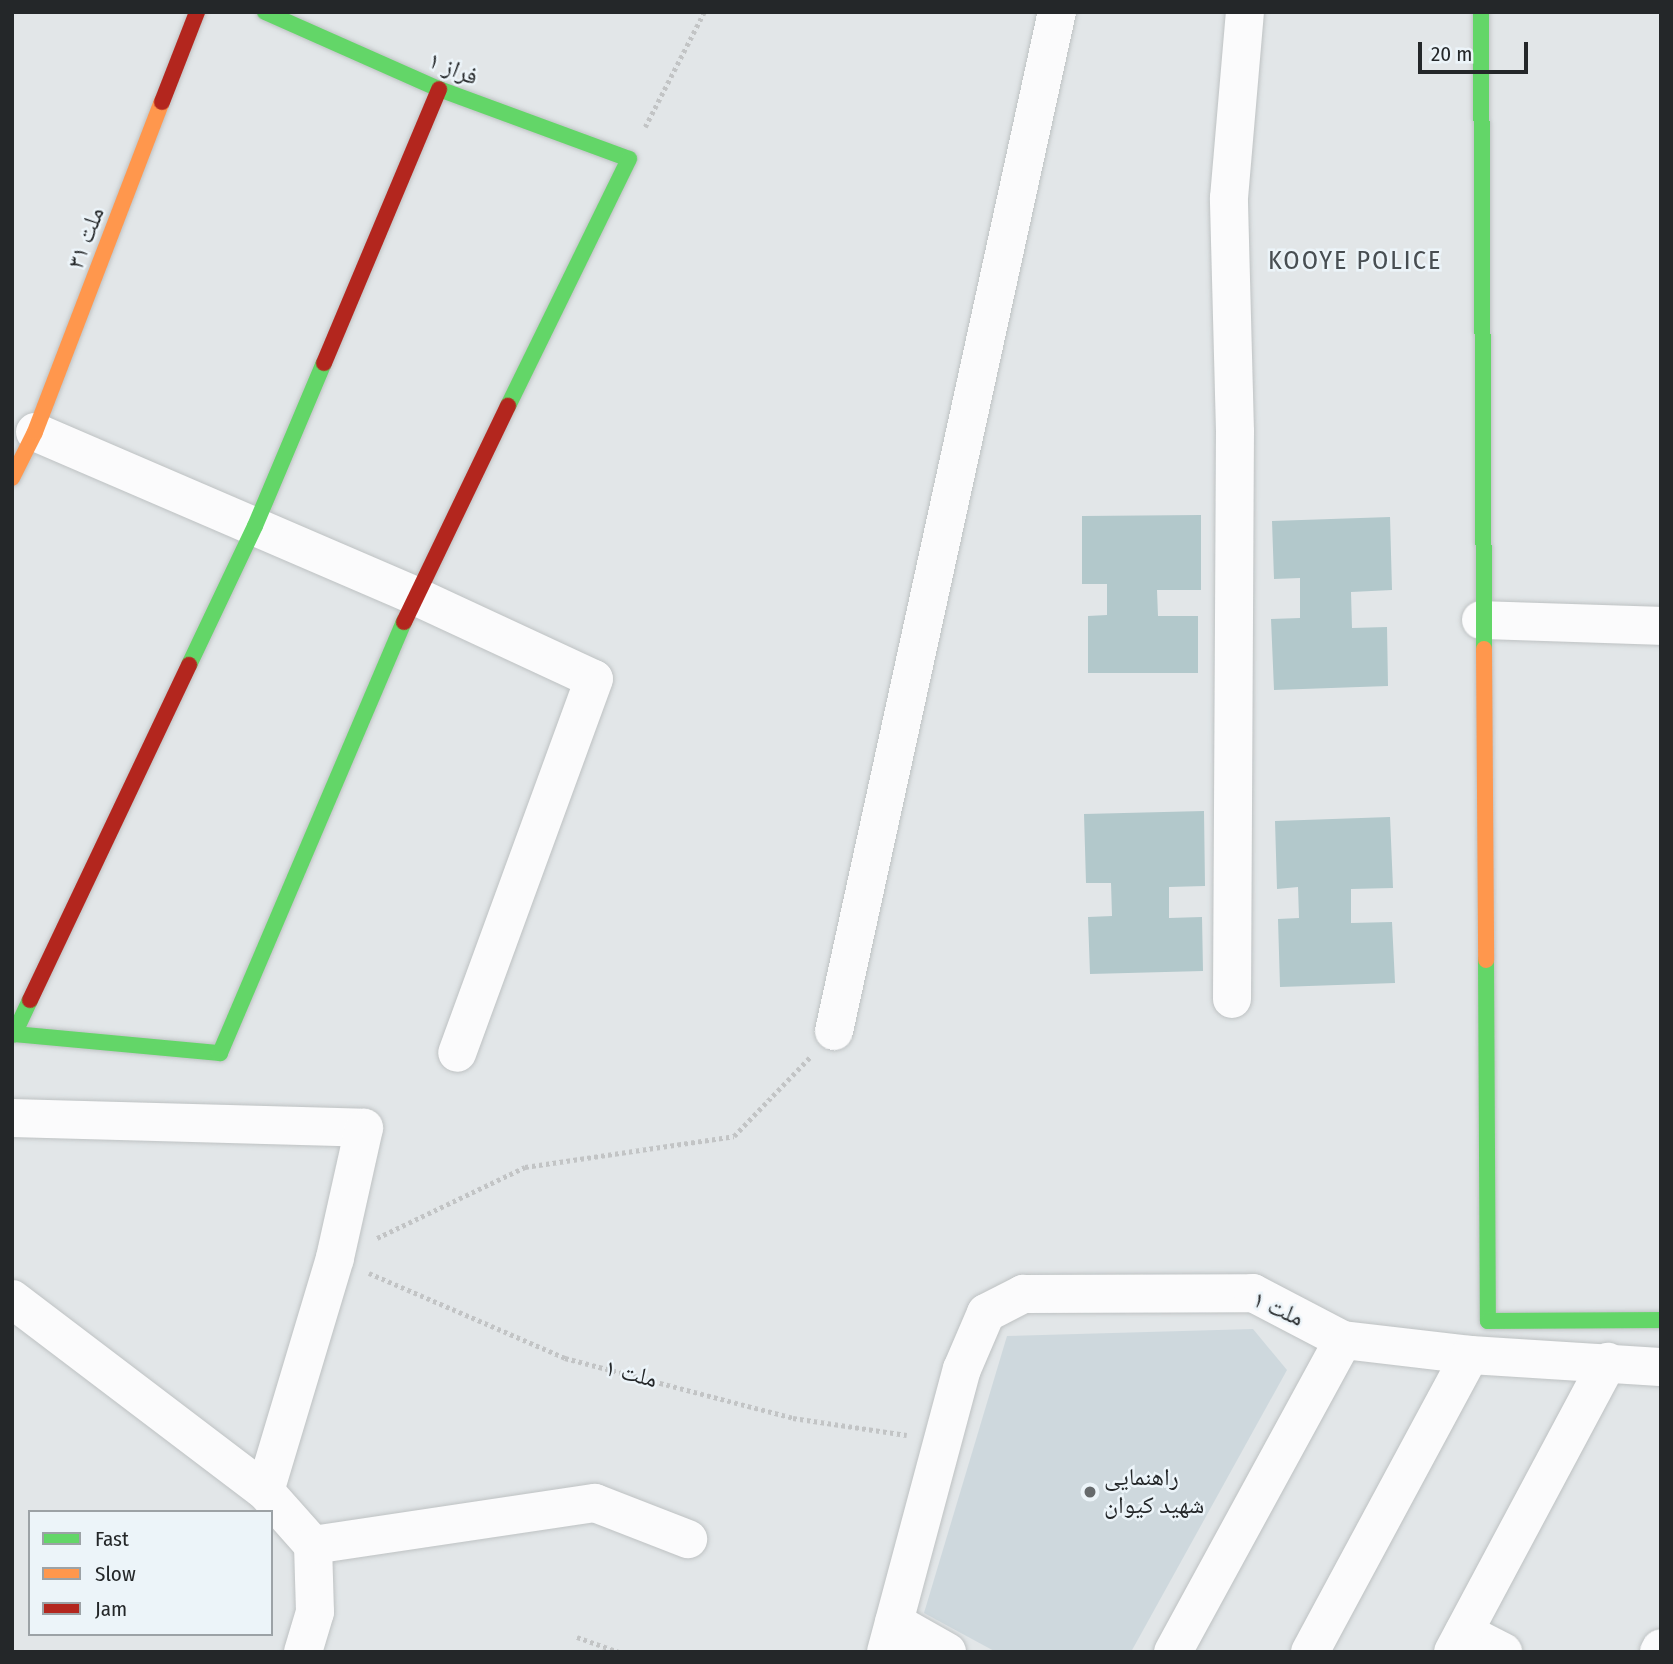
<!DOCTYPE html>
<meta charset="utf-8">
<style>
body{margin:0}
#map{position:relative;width:1673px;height:1664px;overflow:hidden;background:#e2e6e8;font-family:"Fira Sans Condensed","Noto Naskh Arabic",sans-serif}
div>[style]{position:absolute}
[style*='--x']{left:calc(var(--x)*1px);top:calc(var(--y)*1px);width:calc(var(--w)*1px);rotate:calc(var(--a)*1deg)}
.built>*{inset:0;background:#ced8dd}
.building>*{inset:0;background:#b2c8cb}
.path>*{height:4.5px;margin-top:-2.25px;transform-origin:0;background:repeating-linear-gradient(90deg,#c2c4c5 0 3.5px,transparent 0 7px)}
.roads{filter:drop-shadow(0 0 2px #bec2c3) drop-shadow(0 0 2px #bec2c3)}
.street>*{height:38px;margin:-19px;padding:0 19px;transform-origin:19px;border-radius:19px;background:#fbfbfc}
.fast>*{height:16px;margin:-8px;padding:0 8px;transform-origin:8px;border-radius:8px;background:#63d668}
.slow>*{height:16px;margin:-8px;padding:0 8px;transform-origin:8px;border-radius:8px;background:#ff974d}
.jam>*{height:16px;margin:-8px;padding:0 8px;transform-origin:8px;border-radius:8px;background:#b3261e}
.dots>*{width:19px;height:19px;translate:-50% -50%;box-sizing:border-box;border:4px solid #ecf4f9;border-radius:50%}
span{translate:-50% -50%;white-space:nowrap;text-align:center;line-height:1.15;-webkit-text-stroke:5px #ecf4f9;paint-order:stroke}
.street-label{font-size:24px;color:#242729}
.poi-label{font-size:24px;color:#242729}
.left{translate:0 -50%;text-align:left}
.neighbourhood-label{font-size:26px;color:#484e52;letter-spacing:2px}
.frame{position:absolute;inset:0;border:14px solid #242729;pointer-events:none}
.legend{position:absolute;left:28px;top:1510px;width:245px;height:126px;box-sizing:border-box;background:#ecf4f9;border:2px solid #9ca2a6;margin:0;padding:9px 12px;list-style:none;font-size:21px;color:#242729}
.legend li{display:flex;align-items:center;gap:14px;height:35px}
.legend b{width:35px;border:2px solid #9ca2a6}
.scale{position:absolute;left:1418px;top:42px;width:110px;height:32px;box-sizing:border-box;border:4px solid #242729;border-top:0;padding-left:9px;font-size:21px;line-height:24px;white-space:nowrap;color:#242729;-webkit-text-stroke:5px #ecf4f9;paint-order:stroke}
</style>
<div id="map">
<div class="built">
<i style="clip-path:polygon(1253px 1329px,1287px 1370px,1131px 1652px,996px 1652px,924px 1613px,1007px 1336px)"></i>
</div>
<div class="building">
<i style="clip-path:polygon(1201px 515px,1201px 590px,1157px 590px,1158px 616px,1198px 616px,1198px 673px,1088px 673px,1088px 616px,1107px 615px,1107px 584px,1082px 584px,1082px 516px)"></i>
<i style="clip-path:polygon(1390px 517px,1392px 590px,1351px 592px,1352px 628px,1387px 627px,1388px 686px,1274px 690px,1271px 619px,1300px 618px,1300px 578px,1274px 579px,1272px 521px)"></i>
<i style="clip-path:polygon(1204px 811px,1205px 886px,1169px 887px,1169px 918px,1202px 917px,1203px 971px,1090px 974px,1088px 917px,1112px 916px,1111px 883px,1086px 883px,1084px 814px)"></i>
<i style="clip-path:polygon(1390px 817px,1393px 888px,1351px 889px,1351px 923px,1392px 922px,1395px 983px,1280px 987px,1278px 919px,1299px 918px,1298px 887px,1277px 889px,1275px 821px)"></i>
</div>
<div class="path">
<i style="--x:645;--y:127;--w:129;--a:-62.8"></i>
<i style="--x:377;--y:1238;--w:164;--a:-25.6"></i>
<i style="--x:525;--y:1167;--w:211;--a:-8.4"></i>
<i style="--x:734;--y:1136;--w:110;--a:-46.1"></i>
<i style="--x:369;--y:1273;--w:214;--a:23.4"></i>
<i style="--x:565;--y:1358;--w:236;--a:14.7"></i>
<i style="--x:793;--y:1418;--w:115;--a:8.5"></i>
<i style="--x:577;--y:1637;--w:45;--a:19.7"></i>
</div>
<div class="roads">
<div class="street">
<i style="--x:35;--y:432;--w:414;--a:23.3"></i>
<i style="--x:415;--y:596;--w:197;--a:24.9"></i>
<i style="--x:594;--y:679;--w:398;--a:110.1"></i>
<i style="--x:1481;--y:620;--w:180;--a:1.9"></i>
<i style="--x:1232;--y:999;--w:567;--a:-89.7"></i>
<i style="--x:1235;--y:432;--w:234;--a:-91.5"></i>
<i style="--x:1229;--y:198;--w:187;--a:-85.1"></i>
<i style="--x:834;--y:1031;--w:1043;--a:-77.66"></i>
<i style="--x:12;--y:1118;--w:352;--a:1.6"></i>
<i style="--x:364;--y:1128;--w:133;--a:102.6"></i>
<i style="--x:335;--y:1258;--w:243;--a:106.7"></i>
<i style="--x:12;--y:1299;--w:318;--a:37.2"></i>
<i style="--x:265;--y:1491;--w:72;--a:48.4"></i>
<i style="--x:313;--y:1545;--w:67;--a:88.3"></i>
<i style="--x:315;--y:1612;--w:42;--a:106.7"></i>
<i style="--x:313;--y:1545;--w:285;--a:-8.5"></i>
<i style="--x:595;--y:1503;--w:100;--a:21.2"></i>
<i style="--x:894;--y:1622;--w:61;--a:29.5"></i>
<i style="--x:1464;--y:1632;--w:44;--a:27.1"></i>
<i style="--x:886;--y:1652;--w:293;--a:-75"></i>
<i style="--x:962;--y:1369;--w:61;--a:-66.8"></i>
<i style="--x:986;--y:1313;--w:42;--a:-27.2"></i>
<i style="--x:1023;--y:1294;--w:230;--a:-0.2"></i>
<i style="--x:1253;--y:1293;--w:102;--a:27.6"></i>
<i style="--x:1343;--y:1340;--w:128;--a:6.7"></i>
<i style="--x:1470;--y:1355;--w:191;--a:3.6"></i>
<i style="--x:1173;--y:1652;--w:355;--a:-61.4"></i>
<i style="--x:1310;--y:1652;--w:337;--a:-61.7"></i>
<i style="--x:1453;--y:1652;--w:329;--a:-61.9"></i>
<i style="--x:1659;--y:1652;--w:4;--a:-63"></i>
</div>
<div class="fast">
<i style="--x:265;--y:12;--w:190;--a:23.9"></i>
<i style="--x:439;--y:89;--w:202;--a:20.2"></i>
<i style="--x:629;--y:159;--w:275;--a:116.1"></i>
<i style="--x:1481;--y:12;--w:637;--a:89.73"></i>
<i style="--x:189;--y:665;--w:154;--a:-64.6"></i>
<i style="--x:255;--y:526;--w:177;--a:-67.1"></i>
<i style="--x:1486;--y:960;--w:361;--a:89.7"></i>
<i style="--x:1488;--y:1321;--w:173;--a:-0.3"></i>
<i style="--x:30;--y:1000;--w:38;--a:115"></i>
<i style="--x:14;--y:1034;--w:207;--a:5.3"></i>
<i style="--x:220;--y:1053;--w:469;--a:-66.9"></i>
</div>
<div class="slow">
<i style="--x:12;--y:478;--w:51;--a:-63.4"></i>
<i style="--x:35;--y:432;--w:354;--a:-69"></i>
<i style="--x:1484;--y:649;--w:311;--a:89.6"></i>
</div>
<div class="jam">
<i style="--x:162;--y:102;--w:97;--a:-68.7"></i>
<i style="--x:324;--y:363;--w:297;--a:-67.2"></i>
<i style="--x:404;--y:622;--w:240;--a:-64.3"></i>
<i style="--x:30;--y:1000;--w:371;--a:-64.6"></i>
</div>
</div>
<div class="dots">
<i style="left:1090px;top:1492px;background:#666a6c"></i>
</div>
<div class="street-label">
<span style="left:453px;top:69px;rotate:22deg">فراز ۱</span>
<span style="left:86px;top:238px;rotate:-69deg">ملت ۳۱</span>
<span style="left:1278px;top:1309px;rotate:24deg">ملت ۱</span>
<span style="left:631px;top:1374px;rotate:14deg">ملت ۱</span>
</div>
<div class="poi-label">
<span class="left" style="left:1104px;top:1492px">راهنمایی<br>شهید کیوان</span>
</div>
<div class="neighbourhood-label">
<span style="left:1355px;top:261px">KOOYE POLICE</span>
</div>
<div class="frame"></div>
<ul class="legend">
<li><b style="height:9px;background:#63d668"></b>Fast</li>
<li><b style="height:9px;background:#ff974d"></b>Slow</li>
<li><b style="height:9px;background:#b3261e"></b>Jam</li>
</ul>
<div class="scale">20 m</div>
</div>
